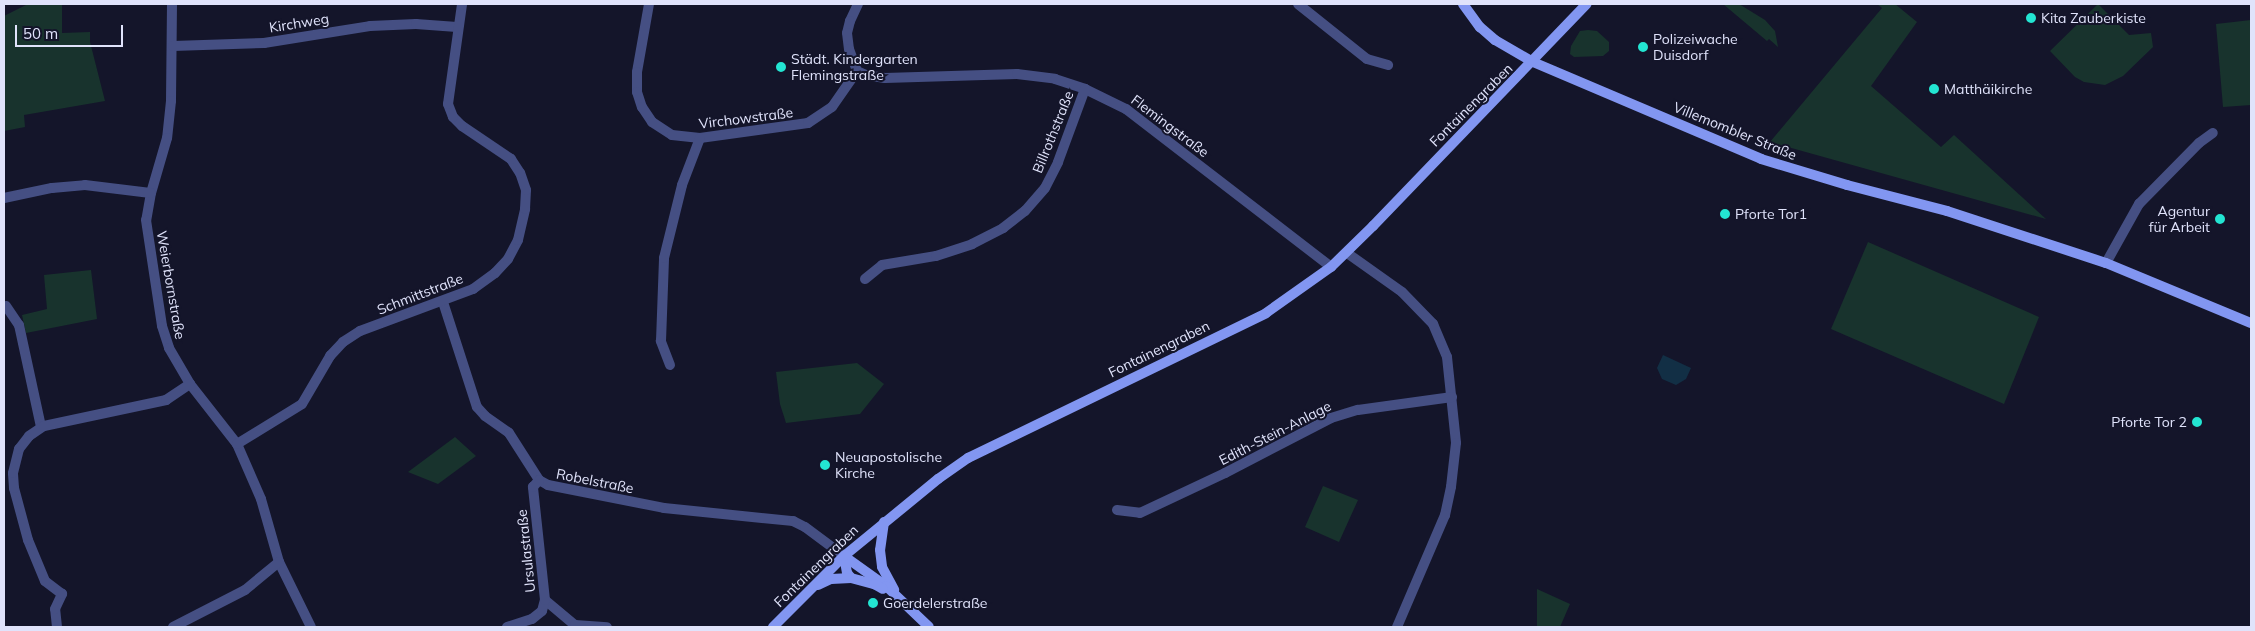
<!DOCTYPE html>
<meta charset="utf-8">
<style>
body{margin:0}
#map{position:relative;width:2255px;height:631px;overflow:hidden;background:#14152a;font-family:Mulish,sans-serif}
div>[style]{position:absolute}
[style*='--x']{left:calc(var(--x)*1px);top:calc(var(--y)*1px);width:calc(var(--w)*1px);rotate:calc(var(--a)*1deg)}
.green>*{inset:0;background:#18332d}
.water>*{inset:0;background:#122f45}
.street>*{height:10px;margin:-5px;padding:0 5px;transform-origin:5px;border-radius:5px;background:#454f83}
.secondary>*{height:10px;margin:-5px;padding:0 5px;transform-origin:5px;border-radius:5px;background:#8296f1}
.dots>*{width:14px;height:14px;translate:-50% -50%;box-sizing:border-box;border:2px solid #14152a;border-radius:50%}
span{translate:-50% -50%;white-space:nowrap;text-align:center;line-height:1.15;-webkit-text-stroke:4px #14152a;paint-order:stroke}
.poi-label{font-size:14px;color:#e0e3fb}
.left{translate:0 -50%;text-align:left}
.right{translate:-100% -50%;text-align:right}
.street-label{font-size:14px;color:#e0e3fb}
.frame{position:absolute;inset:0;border:5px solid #e0e3fb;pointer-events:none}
.scale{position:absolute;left:15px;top:25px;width:108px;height:22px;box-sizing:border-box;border:2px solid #e0e3fb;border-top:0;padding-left:6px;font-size:15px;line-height:18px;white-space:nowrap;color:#e0e3fb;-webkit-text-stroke:4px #14152a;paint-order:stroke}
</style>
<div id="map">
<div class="green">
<i style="clip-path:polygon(28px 4px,62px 4px,62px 33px,90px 32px,90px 42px,105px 101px,24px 115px,25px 127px,4px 131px,4px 16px)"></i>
<i style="clip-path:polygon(1723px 4px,1739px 4px,1765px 20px,1775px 31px,1778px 47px,1769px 39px,1767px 41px)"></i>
<i style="clip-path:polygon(1877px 4px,1895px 4px,1917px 22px,1871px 86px,1941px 147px,1954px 135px,2046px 219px,1770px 142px,1882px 8px)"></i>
<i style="clip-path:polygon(2098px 4px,2129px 35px,2151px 33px,2153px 47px,2123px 76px,2105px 85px,2084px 82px,2075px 77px,2050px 51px)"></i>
<i style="clip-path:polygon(2251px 20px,2251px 105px,2223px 107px,2216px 24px)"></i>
<i style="clip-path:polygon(1588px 30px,1597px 31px,1609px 42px,1609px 51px,1603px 56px,1574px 57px,1570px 54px,1571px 46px,1580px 31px)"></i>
<i style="clip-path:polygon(1868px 242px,2039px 317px,2004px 404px,1831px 329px)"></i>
<i style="clip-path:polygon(91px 270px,97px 319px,26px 333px,22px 315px,47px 309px,44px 275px)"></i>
<i style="clip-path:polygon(857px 363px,884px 384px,860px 414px,786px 423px,780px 404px,776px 372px)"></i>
<i style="clip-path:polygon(455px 437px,476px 456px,438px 484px,408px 472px)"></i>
<i style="clip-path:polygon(1323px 486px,1358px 500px,1339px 542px,1305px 527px)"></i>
<i style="clip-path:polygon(1537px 589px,1570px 604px,1560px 627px,1537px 627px)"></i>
</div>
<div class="water">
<i style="clip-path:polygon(1663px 355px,1691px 368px,1686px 379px,1676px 385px,1662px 379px,1657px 368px)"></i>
</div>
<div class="street">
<i style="--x:172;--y:4;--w:97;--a:90.6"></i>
<i style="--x:171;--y:101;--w:37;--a:96"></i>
<i style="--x:167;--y:138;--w:57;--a:106.2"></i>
<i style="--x:151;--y:193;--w:27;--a:100"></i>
<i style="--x:146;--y:220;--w:107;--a:81.4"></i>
<i style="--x:162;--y:326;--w:23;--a:72"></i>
<i style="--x:169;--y:348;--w:42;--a:59.7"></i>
<i style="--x:190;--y:384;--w:76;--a:51.9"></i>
<i style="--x:237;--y:444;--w:60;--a:66.4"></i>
<i style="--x:261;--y:499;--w:66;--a:74.1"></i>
<i style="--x:279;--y:562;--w:72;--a:63.8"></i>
<i style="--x:649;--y:4;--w:69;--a:100"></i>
<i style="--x:637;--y:72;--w:20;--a:90"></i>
<i style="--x:637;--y:92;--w:16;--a:72"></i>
<i style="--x:642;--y:107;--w:18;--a:56"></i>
<i style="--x:652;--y:122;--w:24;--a:33"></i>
<i style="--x:672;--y:135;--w:28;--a:6"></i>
<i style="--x:700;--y:138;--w:109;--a:-7.9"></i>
<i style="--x:808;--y:123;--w:29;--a:-34"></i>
<i style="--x:832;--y:107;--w:44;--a:-55.2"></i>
<i style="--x:858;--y:4;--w:19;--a:115"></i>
<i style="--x:850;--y:21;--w:12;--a:104"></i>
<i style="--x:847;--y:33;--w:16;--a:83"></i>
<i style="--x:849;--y:49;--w:23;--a:70"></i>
<i style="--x:857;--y:71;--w:10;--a:24"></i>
<i style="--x:866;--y:75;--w:19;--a:9"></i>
<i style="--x:885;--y:78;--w:132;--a:-1.7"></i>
<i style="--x:1017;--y:74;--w:38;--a:7"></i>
<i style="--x:1055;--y:79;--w:32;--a:18"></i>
<i style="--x:1085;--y:89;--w:46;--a:26"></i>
<i style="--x:1126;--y:109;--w:259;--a:37.6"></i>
<i style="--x:1298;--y:4;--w:88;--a:38.6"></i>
<i style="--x:1367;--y:59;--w:22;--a:16"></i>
<i style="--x:173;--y:46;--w:91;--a:-1.9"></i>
<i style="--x:264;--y:43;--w:107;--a:-9.1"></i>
<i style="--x:370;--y:26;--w:46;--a:-2.5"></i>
<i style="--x:416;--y:24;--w:41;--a:4.2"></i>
<i style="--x:4;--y:198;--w:49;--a:-11.8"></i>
<i style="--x:52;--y:188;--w:33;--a:-5"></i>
<i style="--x:85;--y:185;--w:66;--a:6.9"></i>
<i style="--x:1347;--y:253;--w:67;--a:35.3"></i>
<i style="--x:1402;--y:292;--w:45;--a:45.9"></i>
<i style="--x:1433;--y:324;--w:36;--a:67"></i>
<i style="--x:1447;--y:357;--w:86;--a:84"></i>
<i style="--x:1456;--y:443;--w:44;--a:96.5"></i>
<i style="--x:1451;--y:487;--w:29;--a:102"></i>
<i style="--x:1445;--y:515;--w:122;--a:113.2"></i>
<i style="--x:2106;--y:263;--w:68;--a:-60.8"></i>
<i style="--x:2139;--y:204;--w:86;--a:-45.5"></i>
<i style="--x:2199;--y:143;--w:17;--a:-36"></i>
<i style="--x:865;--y:279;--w:22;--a:-39"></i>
<i style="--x:882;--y:265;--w:55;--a:-9.5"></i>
<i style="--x:936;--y:256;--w:38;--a:-18"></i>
<i style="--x:972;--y:244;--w:35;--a:-27"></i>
<i style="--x:1003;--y:228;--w:28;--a:-38"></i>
<i style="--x:1025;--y:211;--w:30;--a:-49"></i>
<i style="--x:1045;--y:188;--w:29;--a:-63"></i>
<i style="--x:1058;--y:162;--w:78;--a:-69.7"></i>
<i style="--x:443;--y:302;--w:110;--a:72.1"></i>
<i style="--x:477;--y:407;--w:12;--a:48"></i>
<i style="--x:485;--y:416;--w:29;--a:35"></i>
<i style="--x:509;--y:433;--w:56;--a:57.4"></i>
<i style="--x:539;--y:480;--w:10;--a:29"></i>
<i style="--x:548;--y:485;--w:118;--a:11.2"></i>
<i style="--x:664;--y:508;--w:130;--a:5.8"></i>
<i style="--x:793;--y:521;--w:13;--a:27"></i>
<i style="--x:805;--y:527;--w:49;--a:36.6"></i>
<i style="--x:6;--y:306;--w:23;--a:56"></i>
<i style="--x:19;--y:325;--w:104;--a:77.8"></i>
<i style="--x:670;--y:365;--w:26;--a:-111"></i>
<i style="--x:661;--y:341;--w:83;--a:-87.9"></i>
<i style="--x:664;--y:258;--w:75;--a:-76.1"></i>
<i style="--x:682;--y:185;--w:50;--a:-69"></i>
<i style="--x:237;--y:444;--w:76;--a:-31.6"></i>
<i style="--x:302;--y:404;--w:56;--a:-59.7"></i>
<i style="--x:330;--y:356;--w:19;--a:-47"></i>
<i style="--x:343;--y:342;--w:20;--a:-33"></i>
<i style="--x:360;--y:331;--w:121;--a:-20.4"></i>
<i style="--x:473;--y:289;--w:27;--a:-36"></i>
<i style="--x:495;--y:273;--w:19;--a:-47"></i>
<i style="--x:508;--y:259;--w:21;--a:-62"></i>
<i style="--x:518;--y:240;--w:32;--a:-77"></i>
<i style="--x:525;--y:209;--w:19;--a:-87"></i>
<i style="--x:526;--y:190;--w:18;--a:-109"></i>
<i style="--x:520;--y:173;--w:17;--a:-123"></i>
<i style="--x:511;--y:159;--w:59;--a:-146"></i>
<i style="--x:462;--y:126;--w:13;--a:-135"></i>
<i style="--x:453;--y:117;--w:14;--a:-111"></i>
<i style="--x:448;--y:104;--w:101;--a:-82"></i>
<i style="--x:1117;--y:510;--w:23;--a:7"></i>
<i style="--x:1140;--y:513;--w:94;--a:-25.2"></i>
<i style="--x:1225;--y:473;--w:119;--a:-27.4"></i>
<i style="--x:1331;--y:418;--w:28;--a:-17"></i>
<i style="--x:1358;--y:410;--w:95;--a:-7.9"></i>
<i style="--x:545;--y:600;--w:39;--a:40"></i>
<i style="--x:575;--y:625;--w:32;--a:4"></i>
<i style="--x:57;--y:627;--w:18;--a:-96"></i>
<i style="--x:55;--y:609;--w:17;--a:-65"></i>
<i style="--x:62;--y:594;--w:21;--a:-143"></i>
<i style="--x:45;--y:581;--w:44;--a:-112.5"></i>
<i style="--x:28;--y:540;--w:54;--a:-105.1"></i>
<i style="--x:14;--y:488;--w:15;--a:-94"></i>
<i style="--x:13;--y:473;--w:25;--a:-76"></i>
<i style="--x:19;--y:449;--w:16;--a:-52"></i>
<i style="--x:29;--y:436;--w:18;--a:-34"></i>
<i style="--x:44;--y:426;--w:125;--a:-12"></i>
<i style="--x:166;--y:400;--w:29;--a:-34"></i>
<i style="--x:173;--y:627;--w:81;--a:-27.2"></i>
<i style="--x:245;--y:590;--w:44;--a:-39.5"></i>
<i style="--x:507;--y:627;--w:26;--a:-18"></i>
<i style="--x:532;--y:619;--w:13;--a:-39"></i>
<i style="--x:542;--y:611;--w:11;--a:-75"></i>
<i style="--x:545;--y:600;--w:114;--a:-96.1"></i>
<i style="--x:533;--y:487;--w:9;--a:-49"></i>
</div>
<div class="secondary">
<i style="--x:1463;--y:4;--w:29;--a:54"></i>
<i style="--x:1480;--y:27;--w:20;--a:41"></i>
<i style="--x:1495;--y:40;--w:44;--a:30.1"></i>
<i style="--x:1533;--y:62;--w:248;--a:23"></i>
<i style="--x:1761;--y:159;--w:90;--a:16.8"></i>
<i style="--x:1847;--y:185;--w:103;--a:14.6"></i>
<i style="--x:1947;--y:211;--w:167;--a:18.1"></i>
<i style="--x:2106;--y:263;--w:157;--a:22.5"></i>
<i style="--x:884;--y:522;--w:28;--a:98"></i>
<i style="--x:880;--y:550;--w:17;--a:83"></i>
<i style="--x:882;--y:567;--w:26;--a:62"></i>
<i style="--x:844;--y:556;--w:52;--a:35.5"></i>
<i style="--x:886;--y:586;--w:59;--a:43.6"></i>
<i style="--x:844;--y:556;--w:17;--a:80"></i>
<i style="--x:847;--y:573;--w:6;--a:51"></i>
<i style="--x:818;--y:585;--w:14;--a:-25"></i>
<i style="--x:831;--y:579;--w:20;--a:-3"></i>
<i style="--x:851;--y:578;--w:24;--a:15"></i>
<i style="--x:874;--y:584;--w:10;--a:29"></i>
<i style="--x:773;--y:627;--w:100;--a:-45"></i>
<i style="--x:844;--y:556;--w:122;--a:-39.3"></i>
<i style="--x:938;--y:479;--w:37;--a:-35"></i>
<i style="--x:968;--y:458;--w:331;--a:-25.9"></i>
<i style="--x:1266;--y:313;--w:80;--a:-35.3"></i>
<i style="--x:1331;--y:267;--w:59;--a:-44.3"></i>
<i style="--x:1373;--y:226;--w:308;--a:-46.1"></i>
</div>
<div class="dots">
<i style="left:2031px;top:18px;background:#23e5d2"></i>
<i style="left:1643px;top:47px;background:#23e5d2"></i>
<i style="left:781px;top:67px;background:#23e5d2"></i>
<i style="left:1934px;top:89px;background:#23e5d2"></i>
<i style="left:1725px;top:214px;background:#23e5d2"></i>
<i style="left:2220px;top:219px;background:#23e5d2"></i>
<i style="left:2197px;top:422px;background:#23e5d2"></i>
<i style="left:825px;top:465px;background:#23e5d2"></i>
<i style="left:873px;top:603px;background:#23e5d2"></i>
</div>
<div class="poi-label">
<span class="left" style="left:2041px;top:18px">Kita Zauberkiste</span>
<span class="left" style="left:1653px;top:47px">Polizeiwache<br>Duisdorf</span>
<span class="left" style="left:791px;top:67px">Städt. Kindergarten<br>Flemingstraße</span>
<span class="left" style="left:1944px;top:89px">Matthäikirche</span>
<span class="right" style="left:2210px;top:219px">Agentur<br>für Arbeit</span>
<span class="left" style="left:1735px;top:214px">Pforte Tor1</span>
<span class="right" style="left:2187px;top:422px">Pforte Tor 2</span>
<span class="left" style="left:835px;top:465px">Neuapostolische<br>Kirche</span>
<span class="left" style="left:883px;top:603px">Goerdelerstraße</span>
</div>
<div class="street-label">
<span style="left:299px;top:23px;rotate:-9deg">Kirchweg</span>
<span style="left:1471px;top:105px;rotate:-45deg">Fontainengraben</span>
<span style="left:746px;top:118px;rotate:-7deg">Virchowstraße</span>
<span style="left:1170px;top:126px;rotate:37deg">Flemingstraße</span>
<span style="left:1735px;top:131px;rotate:22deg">Villemombler Straße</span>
<span style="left:1053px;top:132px;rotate:-68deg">Billrothstraße</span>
<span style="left:171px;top:285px;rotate:80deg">Weierbornstraße</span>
<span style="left:420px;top:294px;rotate:-21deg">Schmittstraße</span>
<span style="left:1159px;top:349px;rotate:-26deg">Fontainengraben</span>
<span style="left:1275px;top:433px;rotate:-27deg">Edith-Stein-Anlage</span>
<span style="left:595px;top:481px;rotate:11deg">Robelstraße</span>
<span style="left:526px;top:551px;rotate:-96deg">Ursulastraße</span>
<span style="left:816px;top:566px;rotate:-44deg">Fontainengraben</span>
</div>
<div class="frame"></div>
<div class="scale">50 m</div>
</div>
